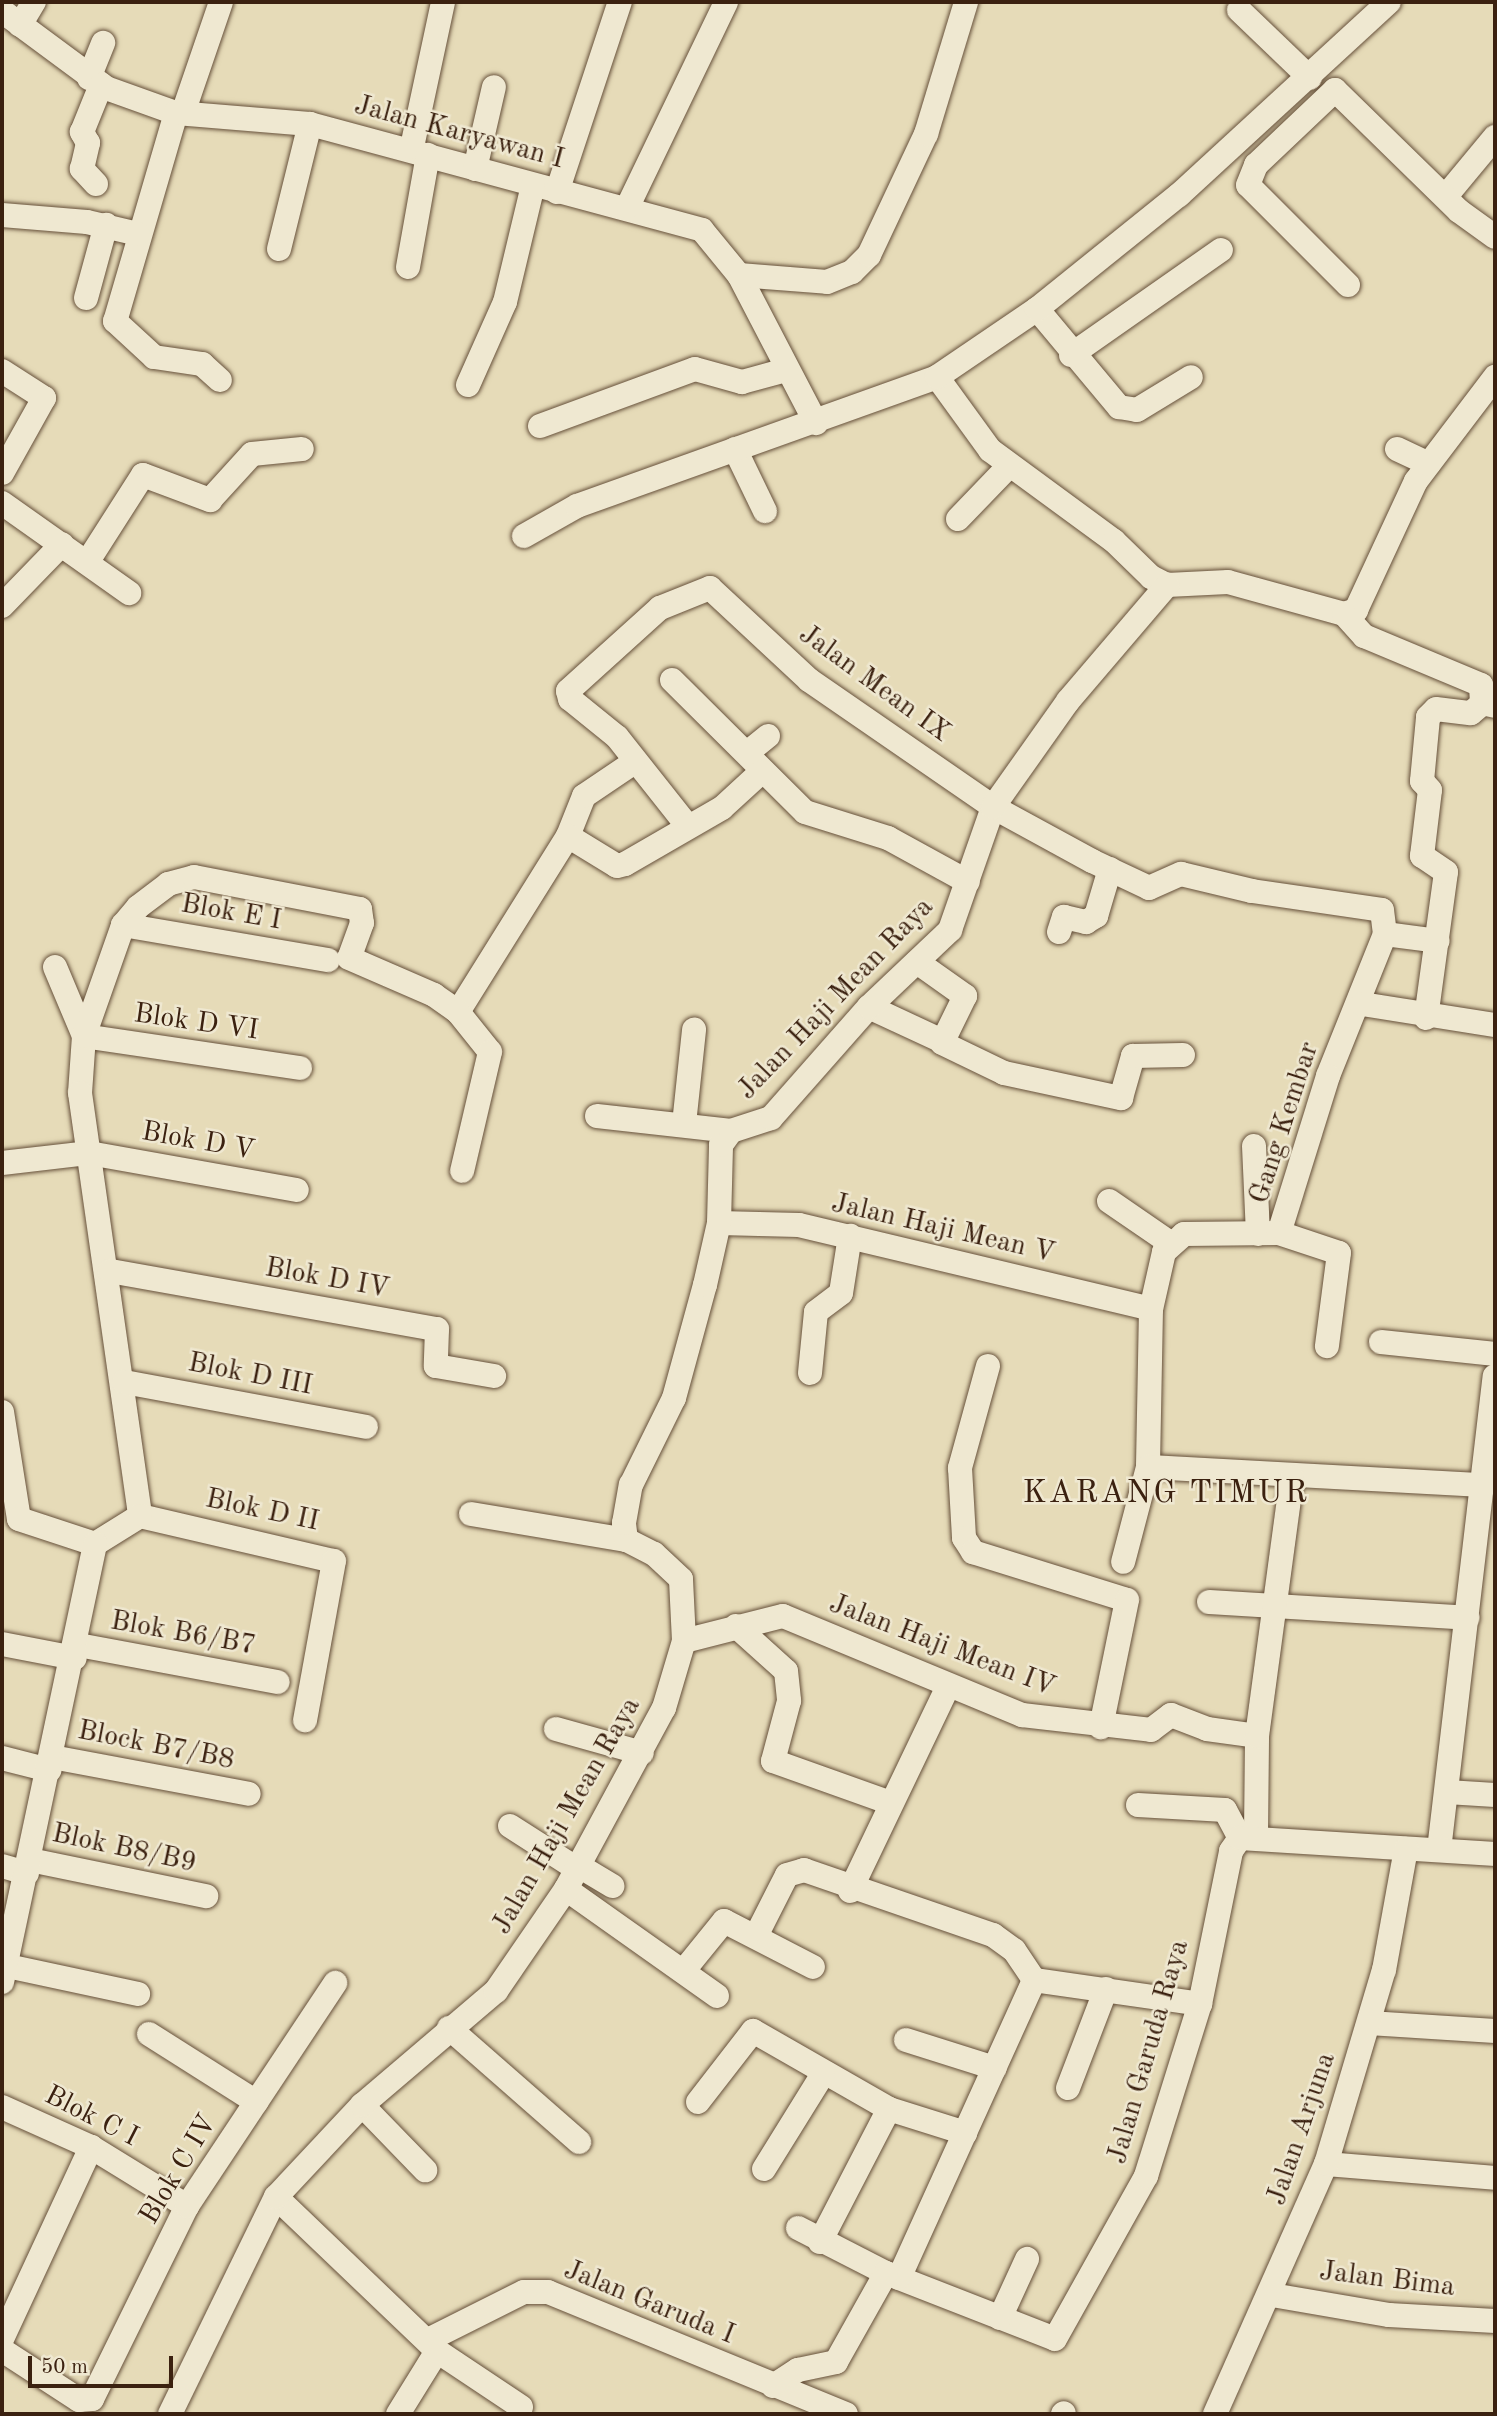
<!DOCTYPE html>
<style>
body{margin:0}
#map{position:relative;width:1497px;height:2416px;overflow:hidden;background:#e6dbb8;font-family:"Old Standard TT",serif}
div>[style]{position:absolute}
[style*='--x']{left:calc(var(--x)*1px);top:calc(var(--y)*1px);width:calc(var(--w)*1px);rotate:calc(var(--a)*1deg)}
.roads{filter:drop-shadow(0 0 2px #66503a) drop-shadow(0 0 2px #66503a)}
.minor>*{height:24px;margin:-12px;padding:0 12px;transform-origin:12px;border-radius:12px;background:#efe8d1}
span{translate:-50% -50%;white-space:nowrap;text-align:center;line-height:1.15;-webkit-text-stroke:5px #efe8d1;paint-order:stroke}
.street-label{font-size:28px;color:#3b2110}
.quarter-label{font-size:32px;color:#3b2110;letter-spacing:2px}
.frame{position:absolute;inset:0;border:4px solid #3b2110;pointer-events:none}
.scale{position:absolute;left:28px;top:2356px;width:145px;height:32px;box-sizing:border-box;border:4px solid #3b2110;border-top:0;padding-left:9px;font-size:21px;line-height:24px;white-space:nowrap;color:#3b2110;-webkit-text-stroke:5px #efe8d1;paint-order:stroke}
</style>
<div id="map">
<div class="roads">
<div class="minor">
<i style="--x:1239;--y:10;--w:98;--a:43.8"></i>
<i style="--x:2;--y:11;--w:129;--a:36.5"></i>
<i style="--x:106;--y:88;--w:74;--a:19.7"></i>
<i style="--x:176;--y:113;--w:134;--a:4.7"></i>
<i style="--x:310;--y:124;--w:406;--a:15.1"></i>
<i style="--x:702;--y:230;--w:58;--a:50.6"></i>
<i style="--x:739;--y:275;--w:167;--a:62.5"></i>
<i style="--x:20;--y:25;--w:27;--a:-59"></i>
<i style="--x:89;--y:78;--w:38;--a:-68"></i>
<i style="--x:176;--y:113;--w:217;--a:106.3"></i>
<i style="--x:115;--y:321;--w:53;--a:42.7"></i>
<i style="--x:154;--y:357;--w:49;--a:8.3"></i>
<i style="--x:202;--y:364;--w:24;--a:42"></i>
<i style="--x:183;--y:113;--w:117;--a:-71.1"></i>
<i style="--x:412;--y:147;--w:148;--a:-77.9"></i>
<i style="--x:475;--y:169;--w:84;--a:-77"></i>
<i style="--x:96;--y:184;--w:21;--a:-133"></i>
<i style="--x:82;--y:169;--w:27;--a:-77"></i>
<i style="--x:88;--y:143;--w:13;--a:-119"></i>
<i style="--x:82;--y:132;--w:51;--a:-68"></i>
<i style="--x:557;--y:192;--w:200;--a:-71.7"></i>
<i style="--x:1446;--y:196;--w:77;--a:-50.3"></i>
<i style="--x:628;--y:206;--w:226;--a:-64.3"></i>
<i style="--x:2;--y:215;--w:85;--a:4.7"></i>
<i style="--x:87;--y:222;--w:52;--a:13.2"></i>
<i style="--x:279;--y:249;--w:129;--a:-76.1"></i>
<i style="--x:408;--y:267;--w:114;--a:-79.9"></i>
<i style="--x:739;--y:275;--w:88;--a:4.5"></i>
<i style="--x:827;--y:282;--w:27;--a:-22"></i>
<i style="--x:852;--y:272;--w:24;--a:-45"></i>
<i style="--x:869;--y:255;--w:134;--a:-64.8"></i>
<i style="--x:926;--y:134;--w:138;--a:-73.1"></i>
<i style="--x:1348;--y:285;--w:141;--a:-135"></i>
<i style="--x:1248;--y:185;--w:22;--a:-68"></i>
<i style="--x:1256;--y:165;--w:109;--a:-43.5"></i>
<i style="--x:1335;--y:90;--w:173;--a:44.3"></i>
<i style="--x:1459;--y:211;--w:44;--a:35.8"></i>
<i style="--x:86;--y:298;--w:76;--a:-74.7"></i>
<i style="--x:1037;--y:309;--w:128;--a:50.1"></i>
<i style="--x:1119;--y:407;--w:18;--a:9"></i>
<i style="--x:1137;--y:410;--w:63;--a:-31.4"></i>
<i style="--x:1071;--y:355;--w:183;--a:-35"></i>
<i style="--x:2;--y:371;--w:50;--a:32.7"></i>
<i style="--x:44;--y:398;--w:86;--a:119.2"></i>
<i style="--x:937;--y:377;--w:90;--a:54"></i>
<i style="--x:990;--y:450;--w:154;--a:36.3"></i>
<i style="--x:1114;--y:541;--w:52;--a:44.2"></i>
<i style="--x:1151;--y:577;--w:18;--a:27"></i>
<i style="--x:1167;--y:585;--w:61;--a:-2.8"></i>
<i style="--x:1228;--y:582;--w:120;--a:15.4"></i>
<i style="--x:1344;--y:614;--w:13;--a:-18"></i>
<i style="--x:1356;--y:610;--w:142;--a:-65.1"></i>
<i style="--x:1416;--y:481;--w:131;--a:-52.8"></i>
<i style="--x:468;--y:385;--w:91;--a:-66"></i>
<i style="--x:505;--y:302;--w:120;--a:-76.5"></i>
<i style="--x:540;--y:426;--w:165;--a:-20.2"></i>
<i style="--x:695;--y:369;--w:49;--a:15.5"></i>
<i style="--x:742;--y:382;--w:46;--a:-15.3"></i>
<i style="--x:735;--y:449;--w:69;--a:64.2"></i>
<i style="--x:1397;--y:449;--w:35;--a:25"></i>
<i style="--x:2;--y:503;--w:156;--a:35.3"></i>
<i style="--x:958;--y:519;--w:72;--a:-46.1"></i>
<i style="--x:524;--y:536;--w:61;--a:-29.5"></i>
<i style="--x:577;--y:506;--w:382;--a:-19.7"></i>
<i style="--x:937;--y:377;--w:121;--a:-34.2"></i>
<i style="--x:1037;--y:309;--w:182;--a:-38.8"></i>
<i style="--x:1179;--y:195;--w:285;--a:-42.6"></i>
<i style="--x:88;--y:561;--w:102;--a:-57.4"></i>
<i style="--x:143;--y:475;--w:72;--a:20.5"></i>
<i style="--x:210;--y:500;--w:62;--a:-47.6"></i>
<i style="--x:252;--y:454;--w:50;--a:-5.7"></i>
<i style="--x:2;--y:606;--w:86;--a:-45.9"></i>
<i style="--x:1344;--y:614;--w:30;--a:48"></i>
<i style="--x:1364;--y:636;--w:127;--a:22.7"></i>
<i style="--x:1481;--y:685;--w:18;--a:87"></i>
<i style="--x:1482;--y:703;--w:13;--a:13"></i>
<i style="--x:672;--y:680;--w:187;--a:44.8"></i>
<i style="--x:805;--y:812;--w:87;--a:17.4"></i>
<i style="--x:888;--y:838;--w:91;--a:28.8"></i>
<i style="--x:747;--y:753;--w:27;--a:-39"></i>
<i style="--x:686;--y:824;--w:111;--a:-128.4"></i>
<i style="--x:617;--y:737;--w:60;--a:-141"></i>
<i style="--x:570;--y:699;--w:8;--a:-104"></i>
<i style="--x:568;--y:691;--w:124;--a:-42.1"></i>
<i style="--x:660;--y:608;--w:54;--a:-21.8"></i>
<i style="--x:710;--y:588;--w:135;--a:42.9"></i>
<i style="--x:809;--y:680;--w:224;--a:34.6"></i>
<i style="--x:993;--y:807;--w:113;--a:28.6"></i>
<i style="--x:1092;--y:861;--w:63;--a:25.3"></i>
<i style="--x:1149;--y:888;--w:35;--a:-24"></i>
<i style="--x:1181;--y:874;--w:73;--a:13.5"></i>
<i style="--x:1252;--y:891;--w:131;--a:8.3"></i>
<i style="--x:1382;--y:910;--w:24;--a:83"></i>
<i style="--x:1385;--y:934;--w:153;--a:111.9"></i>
<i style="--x:1328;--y:1076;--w:164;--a:107.3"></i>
<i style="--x:1279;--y:1233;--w:95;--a:179.4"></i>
<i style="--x:1184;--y:1234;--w:27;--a:138"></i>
<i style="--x:1164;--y:1252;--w:58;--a:102.8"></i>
<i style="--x:1151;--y:1309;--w:158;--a:91.1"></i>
<i style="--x:1148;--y:1467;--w:98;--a:104.7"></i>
<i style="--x:568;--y:836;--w:43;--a:-68.2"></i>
<i style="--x:584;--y:796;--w:59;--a:-34"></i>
<i style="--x:123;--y:925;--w:208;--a:9.7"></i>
<i style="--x:1059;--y:932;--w:16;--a:-72"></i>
<i style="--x:1064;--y:917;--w:23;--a:13"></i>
<i style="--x:1086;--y:922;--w:12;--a:-31"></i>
<i style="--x:1096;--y:916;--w:49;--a:-73.4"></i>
<i style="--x:1385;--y:934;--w:53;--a:7.5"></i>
<i style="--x:917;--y:962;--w:59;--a:35.3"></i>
<i style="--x:965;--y:996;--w:52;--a:116.1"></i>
<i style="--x:942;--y:1043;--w:69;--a:25.8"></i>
<i style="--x:1004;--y:1073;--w:120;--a:12.1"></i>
<i style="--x:1121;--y:1098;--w:44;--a:-74.1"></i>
<i style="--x:1133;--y:1056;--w:50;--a:-1.1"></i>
<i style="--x:55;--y:967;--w:75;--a:67.2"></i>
<i style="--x:84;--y:1036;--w:57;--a:94"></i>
<i style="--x:80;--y:1093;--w:427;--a:81.9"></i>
<i style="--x:1362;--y:1004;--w:135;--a:9"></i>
<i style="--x:869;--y:1007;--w:81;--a:25"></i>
<i style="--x:458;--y:1012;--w:208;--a:-58"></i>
<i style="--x:568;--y:836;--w:57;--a:31.5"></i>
<i style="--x:617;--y:866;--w:8;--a:-14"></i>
<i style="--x:625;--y:864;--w:112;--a:-30"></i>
<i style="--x:722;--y:808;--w:52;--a:-42.6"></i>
<i style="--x:1426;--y:1018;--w:147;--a:-82.2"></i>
<i style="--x:1446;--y:872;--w:29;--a:-146"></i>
<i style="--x:1422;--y:856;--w:66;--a:-83.1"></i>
<i style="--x:1430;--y:790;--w:12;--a:-132"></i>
<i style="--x:1422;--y:781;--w:64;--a:-84.6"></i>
<i style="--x:1428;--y:717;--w:11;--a:-45"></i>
<i style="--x:1436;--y:709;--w:35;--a:7"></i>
<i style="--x:1471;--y:713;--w:16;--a:-40"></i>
<i style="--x:300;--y:1068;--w:218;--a:-171.6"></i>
<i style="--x:84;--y:1036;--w:118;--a:-70.6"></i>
<i style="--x:123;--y:925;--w:23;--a:-50"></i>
<i style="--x:138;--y:907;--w:38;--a:-37"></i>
<i style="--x:168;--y:884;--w:27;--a:-15"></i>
<i style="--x:194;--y:877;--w:169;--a:10.9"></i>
<i style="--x:360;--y:909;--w:14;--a:82"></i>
<i style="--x:362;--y:923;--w:37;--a:110"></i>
<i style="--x:349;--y:958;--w:93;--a:23.5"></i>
<i style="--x:434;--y:995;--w:29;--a:35"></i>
<i style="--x:458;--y:1012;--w:51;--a:51.3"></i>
<i style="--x:490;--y:1052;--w:122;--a:103.2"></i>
<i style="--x:597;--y:1116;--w:135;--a:6.4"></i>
<i style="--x:684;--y:1124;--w:95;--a:-83.9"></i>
<i style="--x:1254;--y:1146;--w:88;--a:87.4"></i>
<i style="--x:2;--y:1163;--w:88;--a:-6.6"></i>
<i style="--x:89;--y:1153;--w:211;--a:10.1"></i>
<i style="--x:1109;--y:1201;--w:74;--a:34.5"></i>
<i style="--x:719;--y:1223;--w:80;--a:1.4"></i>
<i style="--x:799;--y:1225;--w:362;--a:13.4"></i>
<i style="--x:1279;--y:1233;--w:63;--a:18.4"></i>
<i style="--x:1339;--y:1253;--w:94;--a:97.4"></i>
<i style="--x:110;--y:1271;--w:332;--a:10.1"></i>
<i style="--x:437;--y:1329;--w:37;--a:92"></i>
<i style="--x:436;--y:1366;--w:59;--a:9.8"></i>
<i style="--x:1381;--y:1342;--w:115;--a:6"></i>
<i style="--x:988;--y:1366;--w:106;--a:105.4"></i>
<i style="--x:960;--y:1468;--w:70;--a:86.7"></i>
<i style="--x:964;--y:1538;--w:17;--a:57"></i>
<i style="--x:973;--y:1552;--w:161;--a:17.3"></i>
<i style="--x:1127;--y:1600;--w:130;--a:101.6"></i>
<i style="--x:810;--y:1373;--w:61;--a:-84.4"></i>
<i style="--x:816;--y:1312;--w:31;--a:-37"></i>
<i style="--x:841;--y:1293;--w:58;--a:-81"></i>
<i style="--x:124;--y:1382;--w:246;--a:10.5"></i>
<i style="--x:2;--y:1412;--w:108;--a:81"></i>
<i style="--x:19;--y:1519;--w:80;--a:18.2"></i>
<i style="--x:1148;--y:1467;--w:337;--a:3.1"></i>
<i style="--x:471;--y:1514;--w:157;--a:9.5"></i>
<i style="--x:140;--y:1516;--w:199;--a:13.1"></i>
<i style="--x:334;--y:1561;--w:162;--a:100.3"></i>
<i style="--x:95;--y:1544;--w:53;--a:-31.9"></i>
<i style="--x:1209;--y:1602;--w:259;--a:3.5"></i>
<i style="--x:736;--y:1626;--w:67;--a:42"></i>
<i style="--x:786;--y:1671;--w:30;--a:84"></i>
<i style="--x:789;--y:1701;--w:62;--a:104.9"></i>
<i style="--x:773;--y:1761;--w:125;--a:19.6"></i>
<i style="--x:684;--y:1641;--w:102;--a:-14.2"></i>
<i style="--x:783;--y:1616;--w:259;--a:22.5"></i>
<i style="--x:1022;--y:1715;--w:130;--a:6.6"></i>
<i style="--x:1151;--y:1730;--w:25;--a:-37"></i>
<i style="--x:1171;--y:1715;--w:39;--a:21"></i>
<i style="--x:1207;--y:1729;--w:50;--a:8"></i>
<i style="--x:2;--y:1644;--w:74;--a:10.9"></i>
<i style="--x:78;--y:1645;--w:203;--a:10.5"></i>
<i style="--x:556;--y:1729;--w:89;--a:15.6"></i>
<i style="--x:52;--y:1757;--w:200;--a:10.6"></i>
<i style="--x:2;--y:1758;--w:49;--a:14.3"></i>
<i style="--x:1447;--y:1792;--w:48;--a:3.6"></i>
<i style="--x:1138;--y:1805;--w:87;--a:3.3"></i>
<i style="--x:1225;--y:1810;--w:32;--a:62"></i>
<i style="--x:510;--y:1826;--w:80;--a:32.7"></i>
<i style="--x:1256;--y:1835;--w:99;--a:-89.4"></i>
<i style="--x:1257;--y:1736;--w:261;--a:-82.3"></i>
<i style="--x:1439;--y:1850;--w:477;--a:-83.3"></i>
<i style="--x:30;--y:1860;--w:180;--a:11.6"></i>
<i style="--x:2;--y:1866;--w:26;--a:16"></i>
<i style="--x:579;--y:1866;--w:39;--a:31"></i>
<i style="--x:566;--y:1889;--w:185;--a:35.3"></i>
<i style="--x:850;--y:1891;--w:227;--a:-64.4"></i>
<i style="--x:756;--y:1936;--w:68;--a:-63.1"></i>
<i style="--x:787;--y:1875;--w:18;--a:-16"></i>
<i style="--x:804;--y:1870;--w:200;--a:19"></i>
<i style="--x:993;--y:1935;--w:26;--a:36"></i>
<i style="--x:1014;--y:1950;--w:36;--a:56"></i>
<i style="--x:685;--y:1969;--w:62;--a:-50.9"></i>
<i style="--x:724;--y:1921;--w:100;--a:27.3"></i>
<i style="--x:2;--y:1971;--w:11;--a:-22"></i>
<i style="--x:12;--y:1967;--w:129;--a:12.1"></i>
<i style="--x:1034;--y:1980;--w:168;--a:8.2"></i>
<i style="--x:2;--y:1982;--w:448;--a:-78"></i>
<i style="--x:1369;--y:2023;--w:126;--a:3.6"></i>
<i style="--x:449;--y:2028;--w:173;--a:41.2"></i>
<i style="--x:149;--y:2034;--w:127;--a:32.4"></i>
<i style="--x:906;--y:2040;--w:93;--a:17.5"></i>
<i style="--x:1068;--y:2088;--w:106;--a:-69"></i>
<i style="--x:698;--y:2102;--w:90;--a:-52.2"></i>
<i style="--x:753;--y:2031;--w:157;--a:29.8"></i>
<i style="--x:889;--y:2109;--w:80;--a:17.5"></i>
<i style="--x:362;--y:2105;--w:91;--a:45.9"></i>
<i style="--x:2;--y:2107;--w:98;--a:24.2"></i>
<i style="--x:91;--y:2147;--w:113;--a:31.6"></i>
<i style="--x:1326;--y:2164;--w:170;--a:4.7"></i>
<i style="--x:764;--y:2169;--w:112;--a:-58.2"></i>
<i style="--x:276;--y:2197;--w:223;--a:43.7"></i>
<i style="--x:437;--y:2351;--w:101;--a:33.7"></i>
<i style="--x:798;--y:2228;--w:99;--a:27.1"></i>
<i style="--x:886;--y:2273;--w:181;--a:21.3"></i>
<i style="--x:1055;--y:2339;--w:187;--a:-60.8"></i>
<i style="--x:1146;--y:2176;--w:180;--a:-72.6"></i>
<i style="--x:1200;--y:2004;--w:156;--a:-78.5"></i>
<i style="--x:1231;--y:1851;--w:16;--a:-55"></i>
<i style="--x:1240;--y:1838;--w:256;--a:3.6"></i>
<i style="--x:820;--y:2242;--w:150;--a:-62.6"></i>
<i style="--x:899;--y:2278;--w:327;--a:-65.6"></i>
<i style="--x:1272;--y:2295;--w:119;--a:9.7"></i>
<i style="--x:1389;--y:2315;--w:106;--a:3.2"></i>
<i style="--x:1000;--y:2318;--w:65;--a:-65.4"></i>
<i style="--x:2;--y:2339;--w:212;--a:-65.1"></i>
<i style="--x:428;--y:2340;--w:107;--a:-26.6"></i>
<i style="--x:524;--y:2292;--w:24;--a:0"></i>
<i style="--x:548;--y:2292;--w:322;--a:22.3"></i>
<i style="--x:2;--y:2350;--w:92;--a:33"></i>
<i style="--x:79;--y:2400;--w:13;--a:-4"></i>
<i style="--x:92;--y:2399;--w:215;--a:-63.8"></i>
<i style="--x:187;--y:2206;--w:268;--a:-56.4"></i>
<i style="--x:773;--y:2386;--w:30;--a:-33"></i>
<i style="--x:798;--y:2370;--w:39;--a:-12"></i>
<i style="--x:836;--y:2362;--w:102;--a:-60.7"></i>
<i style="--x:170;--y:2414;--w:242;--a:-64"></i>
<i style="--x:276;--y:2197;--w:126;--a:-46.9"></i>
<i style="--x:362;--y:2105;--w:176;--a:-40.4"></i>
<i style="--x:496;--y:1991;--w:124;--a:-55.5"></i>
<i style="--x:566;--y:1889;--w:206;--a:-61.6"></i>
<i style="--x:664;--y:1708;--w:70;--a:-73.4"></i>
<i style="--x:684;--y:1641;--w:62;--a:-92.8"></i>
<i style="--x:681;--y:1579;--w:37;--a:-137"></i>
<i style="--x:654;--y:1554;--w:31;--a:-153"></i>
<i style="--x:626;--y:1540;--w:17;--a:-97"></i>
<i style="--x:624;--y:1523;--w:39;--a:-80"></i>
<i style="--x:631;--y:1485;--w:97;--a:-63.7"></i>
<i style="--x:674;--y:1398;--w:117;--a:-74.7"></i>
<i style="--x:705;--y:1285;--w:64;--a:-77.3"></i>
<i style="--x:719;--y:1223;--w:78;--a:-88.5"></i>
<i style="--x:721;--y:1145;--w:17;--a:-54"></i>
<i style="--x:731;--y:1131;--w:42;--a:-18"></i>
<i style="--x:771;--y:1118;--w:148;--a:-48.6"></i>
<i style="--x:869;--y:1007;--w:112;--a:-43.5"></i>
<i style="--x:950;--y:930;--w:130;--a:-70.7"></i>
<i style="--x:993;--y:807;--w:130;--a:-54.7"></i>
<i style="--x:1068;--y:701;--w:153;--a:-49.5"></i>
<i style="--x:398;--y:2414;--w:74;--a:-58.2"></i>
<i style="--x:1063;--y:2414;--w:1;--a:-45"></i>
<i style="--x:1215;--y:2414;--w:274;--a:-66.1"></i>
<i style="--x:1326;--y:2164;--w:202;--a:-73.4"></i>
<i style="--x:1384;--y:1970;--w:123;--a:-79.7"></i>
</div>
</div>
<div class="street-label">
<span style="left:459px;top:133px;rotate:15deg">Jalan Karyawan I</span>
<span style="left:874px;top:684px;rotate:36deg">Jalan Mean IX</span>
<span style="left:231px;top:913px;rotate:10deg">Blok E I</span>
<span style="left:836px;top:999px;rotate:-46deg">Jalan Haji Mean Raya</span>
<span style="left:196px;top:1023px;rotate:8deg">Blok D VI</span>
<span style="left:1285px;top:1123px;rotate:-72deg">Gang Kembar</span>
<span style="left:198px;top:1142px;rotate:10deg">Blok D V</span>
<span style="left:943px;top:1229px;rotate:13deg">Jalan Haji Mean V</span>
<span style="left:327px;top:1279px;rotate:10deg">Blok D IV</span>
<span style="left:250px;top:1375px;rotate:11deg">Blok D III</span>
<span style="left:262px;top:1511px;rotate:12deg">Blok D II</span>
<span style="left:183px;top:1634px;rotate:10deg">Blok B6/B7</span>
<span style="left:942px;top:1646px;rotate:21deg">Jalan Haji Mean IV</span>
<span style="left:156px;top:1746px;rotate:11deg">Block B7/B8</span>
<span style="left:567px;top:1816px;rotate:-60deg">Jalan Haji Mean Raya</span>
<span style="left:124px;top:1849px;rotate:12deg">Blok B8/B9</span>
<span style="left:1149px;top:2052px;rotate:-74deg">Jalan Garuda Raya</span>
<span style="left:91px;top:2117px;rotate:27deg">Blok C I</span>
<span style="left:1302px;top:2129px;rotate:-71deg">Jalan Arjuna</span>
<span style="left:179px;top:2170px;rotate:-59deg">Blok C IV</span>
<span style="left:1387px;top:2280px;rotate:7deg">Jalan Bima</span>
<span style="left:649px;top:2303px;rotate:22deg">Jalan Garuda I</span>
</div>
<div class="quarter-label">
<span style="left:1166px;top:1494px">KARANG TIMUR</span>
</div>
<div class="frame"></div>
<div class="scale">50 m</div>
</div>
